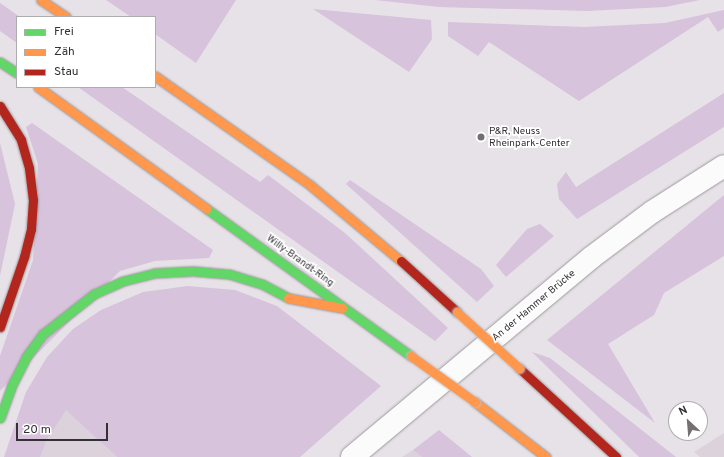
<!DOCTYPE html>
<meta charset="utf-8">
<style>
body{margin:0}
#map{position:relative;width:724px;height:457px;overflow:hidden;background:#e7e2e7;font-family:Overpass,sans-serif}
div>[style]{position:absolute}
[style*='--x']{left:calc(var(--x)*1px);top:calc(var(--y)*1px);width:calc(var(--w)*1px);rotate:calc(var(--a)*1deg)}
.built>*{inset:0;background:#dbd2dc}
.green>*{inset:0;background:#d7c3db}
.roads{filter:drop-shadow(0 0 1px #9c999c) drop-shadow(0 0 1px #9c999c)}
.street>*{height:22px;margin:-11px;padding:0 11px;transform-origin:11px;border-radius:11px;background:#fbfbfb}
.fast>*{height:9px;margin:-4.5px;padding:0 4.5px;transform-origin:4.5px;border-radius:4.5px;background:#63d668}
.slow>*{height:9px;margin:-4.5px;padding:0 4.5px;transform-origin:4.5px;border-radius:4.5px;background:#ff974d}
.jam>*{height:9px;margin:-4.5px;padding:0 4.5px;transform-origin:4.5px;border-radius:4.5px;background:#b3261e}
.bridges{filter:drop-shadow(0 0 1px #c2c0c2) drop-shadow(0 0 1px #c2c0c2)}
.slow-bridge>*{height:9px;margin:-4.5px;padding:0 4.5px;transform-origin:4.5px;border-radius:4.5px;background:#ff974d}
.dots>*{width:11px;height:11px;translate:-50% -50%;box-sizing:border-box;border:2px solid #fff;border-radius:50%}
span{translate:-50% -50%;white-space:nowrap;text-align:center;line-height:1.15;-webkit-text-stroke:3.5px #fff;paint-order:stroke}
.poi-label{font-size:10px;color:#343134}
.left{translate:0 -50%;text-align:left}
.street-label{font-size:10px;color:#343134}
.legend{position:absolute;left:16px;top:16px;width:140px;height:72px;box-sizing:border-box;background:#fff;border:1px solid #aeadae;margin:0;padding:5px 7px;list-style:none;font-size:12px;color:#343134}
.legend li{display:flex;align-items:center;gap:8px;height:20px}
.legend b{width:20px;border:1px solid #aeadae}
.north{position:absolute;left:668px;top:401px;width:40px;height:40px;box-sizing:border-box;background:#fff;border:1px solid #aeadae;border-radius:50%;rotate:334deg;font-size:11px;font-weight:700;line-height:16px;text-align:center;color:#343134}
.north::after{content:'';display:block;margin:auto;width:14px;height:18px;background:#736f73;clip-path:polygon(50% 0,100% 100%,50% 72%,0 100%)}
.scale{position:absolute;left:16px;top:423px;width:92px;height:18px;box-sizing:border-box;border:2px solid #343134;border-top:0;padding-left:5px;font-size:12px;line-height:14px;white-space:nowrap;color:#343134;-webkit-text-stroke:3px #fff;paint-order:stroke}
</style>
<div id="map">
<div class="built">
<i style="clip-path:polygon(66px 409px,117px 457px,40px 457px,47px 440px)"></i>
<i style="clip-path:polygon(724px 433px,724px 457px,700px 457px,694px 452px)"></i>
<i style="clip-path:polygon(413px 450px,422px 457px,402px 457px)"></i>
</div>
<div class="green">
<i style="clip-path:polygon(106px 0,236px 0,196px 63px,155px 34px,155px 17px,131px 17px)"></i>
<i style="clip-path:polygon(375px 0,700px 0,665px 7px,587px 11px,439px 7px)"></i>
<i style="clip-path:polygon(0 3px,20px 17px,17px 17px,17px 43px,0 31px)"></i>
<i style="clip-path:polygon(313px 9px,431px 20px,432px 39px,409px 72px)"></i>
<i style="clip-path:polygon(724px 10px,724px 28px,718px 32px,708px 17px,579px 101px,489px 42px,478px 56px,448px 36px,448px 22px,584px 27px,665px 23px)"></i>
<i style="clip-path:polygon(78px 87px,122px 87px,260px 182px,268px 175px,345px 233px,448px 328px,435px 341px)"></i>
<i style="clip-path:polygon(724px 93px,724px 127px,577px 219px,559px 199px,557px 184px,566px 172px,576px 187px)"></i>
<i style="clip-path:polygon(32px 123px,213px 250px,209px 258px,155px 261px,120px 271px,0 391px,0 356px,33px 260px,38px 164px,26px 127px)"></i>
<i style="clip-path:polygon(0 143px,15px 204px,0 276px)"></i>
<i style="clip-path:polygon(350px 180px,481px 269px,494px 286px,477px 302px,346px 184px)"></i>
<i style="clip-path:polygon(724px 195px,724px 256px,664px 293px,654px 315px,608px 344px,655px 423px,547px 340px)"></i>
<i style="clip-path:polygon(540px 224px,554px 236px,506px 277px,496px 265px,527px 229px)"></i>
<i style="clip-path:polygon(188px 286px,235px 290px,277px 306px,381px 386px,300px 457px,117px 457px,66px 410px,47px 440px,40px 457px,4px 457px,26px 392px,47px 357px,73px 329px,101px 310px,143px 292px)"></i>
<i style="clip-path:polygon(532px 352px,550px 358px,676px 457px,639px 457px)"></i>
<i style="clip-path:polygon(439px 430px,472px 457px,422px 457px,413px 450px)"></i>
</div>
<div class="roads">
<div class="street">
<i style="--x:352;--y:457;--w:312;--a:-39.8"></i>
<i style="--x:592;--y:257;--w:75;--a:-36.9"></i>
<i style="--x:652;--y:212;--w:85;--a:-32.6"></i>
</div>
<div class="fast">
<i style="--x:0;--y:62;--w:20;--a:33"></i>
<i style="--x:207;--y:209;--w:251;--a:35.8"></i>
<i style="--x:0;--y:418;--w:33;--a:-70"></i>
<i style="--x:11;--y:387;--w:34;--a:-63"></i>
<i style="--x:26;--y:357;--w:29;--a:-54"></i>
<i style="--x:43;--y:334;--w:65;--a:-38.1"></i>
<i style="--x:94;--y:294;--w:32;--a:-24"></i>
<i style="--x:123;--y:281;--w:32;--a:-14"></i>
<i style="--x:154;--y:273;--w:39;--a:-3"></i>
<i style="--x:193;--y:271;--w:36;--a:5"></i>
<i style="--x:229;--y:274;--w:34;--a:17"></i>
<i style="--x:262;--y:284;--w:30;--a:28"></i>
</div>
<div class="slow">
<i style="--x:41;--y:0;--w:30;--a:34"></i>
<i style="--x:155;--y:76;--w:189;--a:35.1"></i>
<i style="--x:310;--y:185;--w:119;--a:39.9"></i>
<i style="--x:38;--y:87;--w:208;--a:35.8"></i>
<i style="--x:288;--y:298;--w:55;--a:10.5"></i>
<i style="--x:475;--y:402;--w:90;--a:37.8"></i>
</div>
<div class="jam">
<i style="--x:0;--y:106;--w:40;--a:58"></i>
<i style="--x:21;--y:140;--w:29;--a:74"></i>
<i style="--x:29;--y:168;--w:32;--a:83"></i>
<i style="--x:33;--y:200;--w:29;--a:94"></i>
<i style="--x:31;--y:229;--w:29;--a:104"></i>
<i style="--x:24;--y:257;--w:74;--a:108.9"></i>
<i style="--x:401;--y:261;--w:76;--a:42.3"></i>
<i style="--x:519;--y:368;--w:132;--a:42.5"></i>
</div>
</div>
<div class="bridges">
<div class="slow-bridge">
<i style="--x:457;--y:312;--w:84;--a:42.1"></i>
<i style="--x:411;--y:356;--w:79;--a:35.7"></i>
</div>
</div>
<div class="dots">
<i style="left:481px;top:137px;background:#736f73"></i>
</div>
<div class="poi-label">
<span class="left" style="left:489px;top:137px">P&amp;R, Neuss<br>Rheinpark-Center</span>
</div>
<div class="street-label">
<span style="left:300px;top:261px;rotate:36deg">Willy-Brandt-Ring</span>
<span style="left:534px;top:306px;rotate:-40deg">An der Hammer Brücke</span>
</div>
<ul class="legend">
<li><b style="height:5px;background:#63d668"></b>Frei</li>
<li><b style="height:5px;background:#ff974d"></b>Zäh</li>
<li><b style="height:5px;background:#b3261e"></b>Stau</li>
</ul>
<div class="north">N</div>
<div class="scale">20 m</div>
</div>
